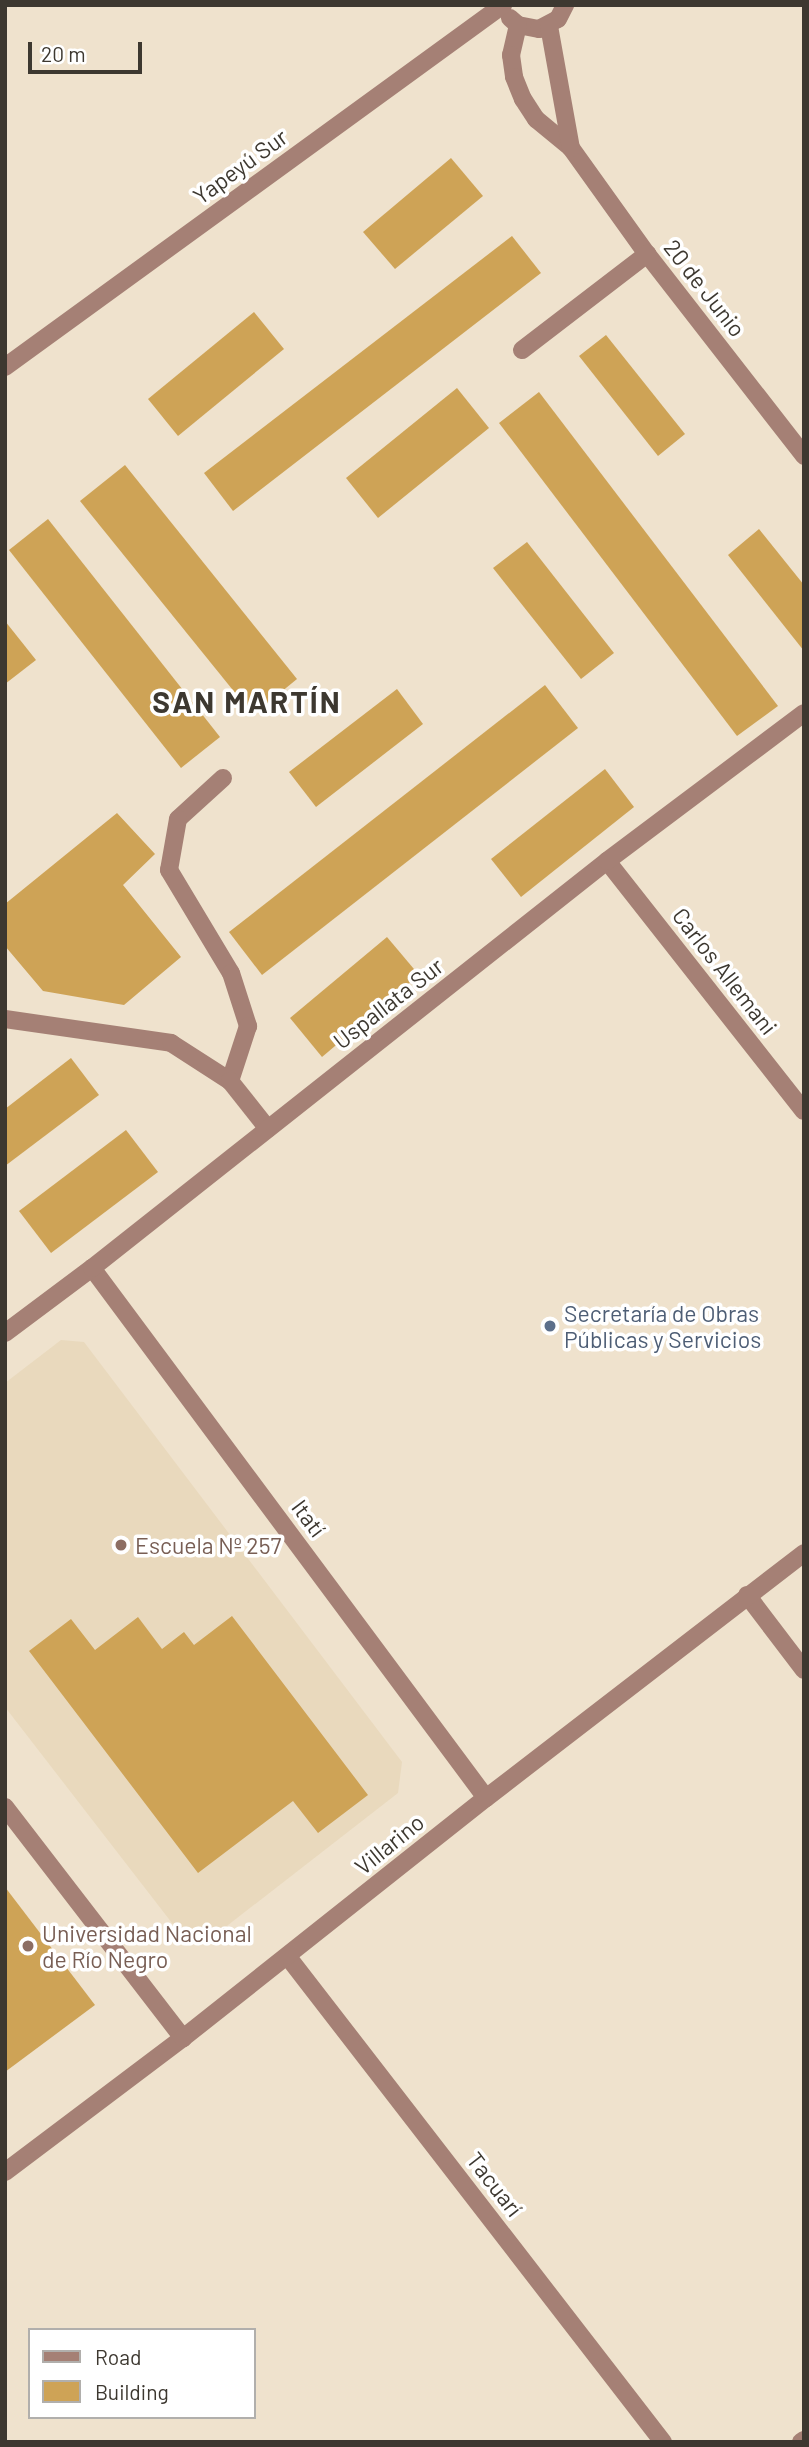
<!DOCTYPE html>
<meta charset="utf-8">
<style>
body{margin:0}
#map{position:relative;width:809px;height:2447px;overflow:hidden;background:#efe2cd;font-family:Barlow,sans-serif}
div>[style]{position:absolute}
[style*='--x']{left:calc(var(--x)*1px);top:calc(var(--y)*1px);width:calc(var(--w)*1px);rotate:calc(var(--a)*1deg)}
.built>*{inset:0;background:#e9d9bd}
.building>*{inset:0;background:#cea356}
.minor>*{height:18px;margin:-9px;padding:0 9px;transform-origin:9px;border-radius:9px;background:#a58075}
.dots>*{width:19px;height:19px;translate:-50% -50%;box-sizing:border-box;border:4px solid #fff;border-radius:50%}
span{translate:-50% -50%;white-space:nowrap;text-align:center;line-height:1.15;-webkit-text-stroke:7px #fff;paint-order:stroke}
.street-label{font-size:23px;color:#3d3830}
.service-label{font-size:23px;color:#4e5e75}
.left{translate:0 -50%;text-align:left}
.education-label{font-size:23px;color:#785e54}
.district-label{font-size:30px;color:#3d3830;font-weight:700;letter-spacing:2px}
.frame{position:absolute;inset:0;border:7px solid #3d3830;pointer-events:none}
.legend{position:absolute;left:28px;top:2328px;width:228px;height:91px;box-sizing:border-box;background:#fff;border:2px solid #b1afac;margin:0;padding:9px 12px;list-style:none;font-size:21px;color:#3d3830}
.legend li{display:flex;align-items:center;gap:14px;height:35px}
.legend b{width:35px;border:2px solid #b1afac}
.scale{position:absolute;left:28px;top:42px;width:114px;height:32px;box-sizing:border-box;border:4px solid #3d3830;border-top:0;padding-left:9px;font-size:21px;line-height:24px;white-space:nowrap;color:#3d3830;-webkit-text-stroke:5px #fff;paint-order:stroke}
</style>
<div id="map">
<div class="built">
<i style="clip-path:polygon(61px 1340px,84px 1342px,402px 1762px,398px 1793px,205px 1943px,182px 1936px,5px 1707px,5px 1383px)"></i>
</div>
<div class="building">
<i style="clip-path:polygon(451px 158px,483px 196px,395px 269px,363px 232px)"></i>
<i style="clip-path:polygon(512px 236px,541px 273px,233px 511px,204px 473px)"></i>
<i style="clip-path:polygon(254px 312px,284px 349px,178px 436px,148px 399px)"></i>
<i style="clip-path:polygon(606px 335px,685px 434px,658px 456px,579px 356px)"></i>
<i style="clip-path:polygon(457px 388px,489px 428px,378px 518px,346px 478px)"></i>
<i style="clip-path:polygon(539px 392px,778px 706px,737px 736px,499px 423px)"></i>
<i style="clip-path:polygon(125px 465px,297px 679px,253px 715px,80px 501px)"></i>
<i style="clip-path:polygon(48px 519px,220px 737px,181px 768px,9px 550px)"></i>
<i style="clip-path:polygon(759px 529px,804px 585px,804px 651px,728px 555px)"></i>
<i style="clip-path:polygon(527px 542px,614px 653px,581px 679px,493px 568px)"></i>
<i style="clip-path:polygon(5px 621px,36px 660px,5px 684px)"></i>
<i style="clip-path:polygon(545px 685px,578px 728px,262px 975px,229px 932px)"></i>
<i style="clip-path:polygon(397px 689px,423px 724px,316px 807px,289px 772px)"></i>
<i style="clip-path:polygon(605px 769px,634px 807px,521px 897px,491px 859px)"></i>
<i style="clip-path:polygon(117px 813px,155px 854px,123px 885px,181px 957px,124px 1005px,43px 991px,5px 946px,5px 904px)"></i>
<i style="clip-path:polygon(387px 937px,419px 975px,322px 1057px,290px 1018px)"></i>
<i style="clip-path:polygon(71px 1058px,99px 1095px,5px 1166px,5px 1109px)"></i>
<i style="clip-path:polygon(126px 1130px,158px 1172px,51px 1253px,19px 1211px)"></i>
<i style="clip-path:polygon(232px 1616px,368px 1795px,318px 1833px,293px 1801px,198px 1873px,29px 1651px,71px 1619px,95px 1650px,138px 1617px,162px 1649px,184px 1632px,194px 1645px)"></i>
<i style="clip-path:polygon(5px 1887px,95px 2005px,5px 2072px)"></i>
</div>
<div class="minor">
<i style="--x:510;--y:18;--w:11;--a:41"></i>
<i style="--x:518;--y:25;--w:21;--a:11"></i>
<i style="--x:539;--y:29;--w:21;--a:-28"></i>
<i style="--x:558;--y:19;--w:16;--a:-63"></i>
<i style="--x:518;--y:25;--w:31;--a:103"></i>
<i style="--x:511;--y:55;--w:22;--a:82"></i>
<i style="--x:514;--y:77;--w:24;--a:68"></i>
<i style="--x:523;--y:99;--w:24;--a:57"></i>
<i style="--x:536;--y:119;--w:45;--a:39.6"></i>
<i style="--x:571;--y:148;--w:130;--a:54.4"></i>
<i style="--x:647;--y:254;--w:256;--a:52.1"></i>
<i style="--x:549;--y:26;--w:124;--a:79.8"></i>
<i style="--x:522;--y:350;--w:158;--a:-37.5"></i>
<i style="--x:5;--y:367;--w:616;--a:-36.01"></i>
<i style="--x:223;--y:778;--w:61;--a:137.7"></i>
<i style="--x:178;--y:819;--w:52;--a:100"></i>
<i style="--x:169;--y:870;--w:120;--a:59"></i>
<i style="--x:231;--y:973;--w:56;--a:72.2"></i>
<i style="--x:248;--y:1026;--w:58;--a:108.1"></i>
<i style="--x:607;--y:861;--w:318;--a:51.8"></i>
<i style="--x:5;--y:1019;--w:168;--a:8.2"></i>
<i style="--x:171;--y:1043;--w:70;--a:32.8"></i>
<i style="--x:230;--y:1081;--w:61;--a:51.6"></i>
<i style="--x:92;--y:1268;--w:660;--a:53.37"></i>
<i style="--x:5;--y:1333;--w:109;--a:-36.8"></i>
<i style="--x:92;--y:1268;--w:656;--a:-38.32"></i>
<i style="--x:607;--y:861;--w:246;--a:-36.9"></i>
<i style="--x:747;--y:1595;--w:94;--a:52.8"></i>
<i style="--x:5;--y:1807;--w:292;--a:52.4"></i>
<i style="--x:288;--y:1957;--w:613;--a:52.29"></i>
<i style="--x:5;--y:2172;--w:223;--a:-37"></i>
<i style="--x:183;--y:2038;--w:387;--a:-38.4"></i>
<i style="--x:486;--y:1798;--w:401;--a:-37.6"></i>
<i style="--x:801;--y:2442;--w:4;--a:-34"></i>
</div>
<div class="dots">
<i style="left:550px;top:1326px;background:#5c6f8a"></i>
<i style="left:121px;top:1545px;background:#8d6e63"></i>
<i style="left:28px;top:1946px;background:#8d6e63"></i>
</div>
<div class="street-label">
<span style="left:240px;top:166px;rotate:-36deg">Yapeyú Sur</span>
<span style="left:705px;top:288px;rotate:52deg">20 de Junio</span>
<span style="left:725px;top:971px;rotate:52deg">Carlos Allemani</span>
<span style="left:388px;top:1003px;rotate:-38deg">Uspallata Sur</span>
<span style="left:309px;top:1518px;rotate:53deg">Itatí</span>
<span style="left:389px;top:1844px;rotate:-39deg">Villarino</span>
<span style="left:495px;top:2184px;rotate:52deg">Tacuarí</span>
</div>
<div class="service-label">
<span class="left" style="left:564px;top:1326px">Secretaría de Obras<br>Públicas y Servicios</span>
</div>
<div class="education-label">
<span class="left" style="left:135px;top:1545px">Escuela Nº 257</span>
<span class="left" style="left:42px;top:1946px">Universidad Nacional<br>de Río Negro</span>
</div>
<div class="district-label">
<span style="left:247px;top:701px">SAN MARTÍN</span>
</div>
<div class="frame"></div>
<ul class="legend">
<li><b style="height:9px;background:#a58075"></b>Road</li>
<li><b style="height:19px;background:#cea356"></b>Building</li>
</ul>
<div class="scale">20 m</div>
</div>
